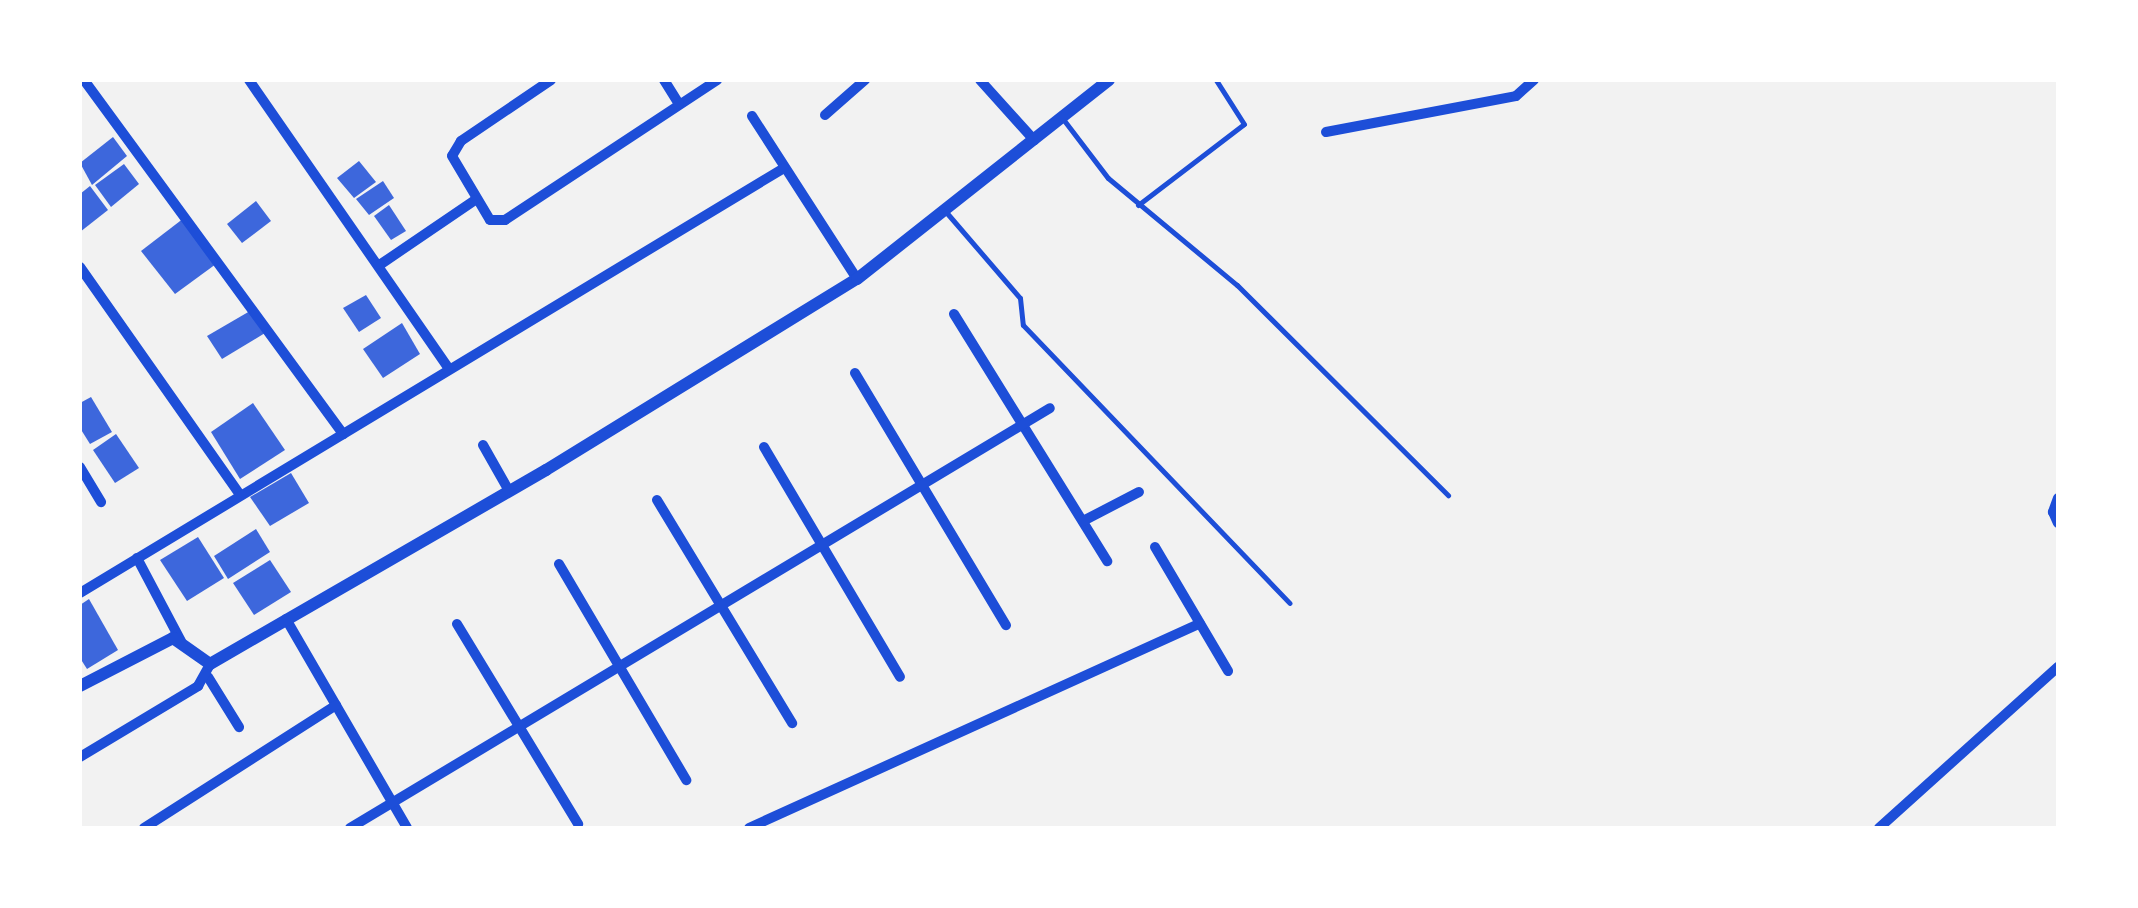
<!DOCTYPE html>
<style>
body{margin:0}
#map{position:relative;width:2138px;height:908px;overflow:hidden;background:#f2f2f2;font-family:Jost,sans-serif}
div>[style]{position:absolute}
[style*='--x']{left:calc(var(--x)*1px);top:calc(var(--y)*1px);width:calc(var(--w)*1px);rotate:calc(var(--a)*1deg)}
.building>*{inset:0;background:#3d67dc}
.service>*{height:5px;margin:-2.5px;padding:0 2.5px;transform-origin:2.5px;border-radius:2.5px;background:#1d4ed8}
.minor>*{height:10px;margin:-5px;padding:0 5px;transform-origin:5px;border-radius:5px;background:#1d4ed8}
.tertiary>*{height:12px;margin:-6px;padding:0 6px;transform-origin:6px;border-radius:6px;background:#1d4ed8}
span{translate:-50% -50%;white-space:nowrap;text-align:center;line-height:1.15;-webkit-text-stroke:10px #fff;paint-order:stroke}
.frame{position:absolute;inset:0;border:82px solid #fff;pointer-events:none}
</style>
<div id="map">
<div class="building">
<i style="clip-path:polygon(113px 137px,127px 156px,92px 185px,80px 163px)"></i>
<i style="clip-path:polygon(359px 161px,376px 182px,354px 198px,337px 178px)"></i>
<i style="clip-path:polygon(124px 164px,139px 184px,111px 207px,95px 185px)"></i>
<i style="clip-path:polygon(383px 181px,394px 198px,369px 215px,356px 199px)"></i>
<i style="clip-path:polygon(90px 186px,108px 210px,80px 232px,80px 194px)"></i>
<i style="clip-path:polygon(256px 201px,271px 221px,242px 243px,227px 224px)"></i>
<i style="clip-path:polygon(389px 205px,406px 231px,391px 240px,374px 216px)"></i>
<i style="clip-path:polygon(184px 218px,216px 264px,175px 294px,141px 251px)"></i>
<i style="clip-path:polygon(366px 295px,381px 318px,359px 332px,343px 308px)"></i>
<i style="clip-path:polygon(250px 311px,265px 333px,222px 359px,207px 336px)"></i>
<i style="clip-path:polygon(402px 323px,420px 354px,383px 378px,363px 349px)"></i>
<i style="clip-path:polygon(91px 397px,112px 432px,90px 444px,80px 428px,80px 403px)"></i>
<i style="clip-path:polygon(253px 403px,285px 450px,240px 479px,211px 432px)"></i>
<i style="clip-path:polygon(116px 434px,139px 468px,115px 483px,93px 450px)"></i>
<i style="clip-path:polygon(291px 473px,309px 503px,270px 526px,250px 497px)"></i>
<i style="clip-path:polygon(256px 529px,270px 552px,228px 579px,214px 556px)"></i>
<i style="clip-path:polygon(198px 537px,224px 578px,187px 601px,160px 560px)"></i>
<i style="clip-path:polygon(270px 560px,291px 592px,254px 615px,233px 583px)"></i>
<i style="clip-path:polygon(89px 599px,118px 650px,87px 669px,80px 658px,80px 605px)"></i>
</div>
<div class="service">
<i style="--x:1063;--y:119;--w:74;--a:52.7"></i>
<i style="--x:1108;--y:178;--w:168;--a:39.7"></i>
<i style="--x:1237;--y:285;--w:298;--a:44.9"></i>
<i style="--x:1138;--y:205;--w:133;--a:-37.4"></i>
<i style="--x:1244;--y:124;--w:52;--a:-122.5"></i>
<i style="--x:946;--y:212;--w:113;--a:49.3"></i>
<i style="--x:1020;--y:298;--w:27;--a:84"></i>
<i style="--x:1023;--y:325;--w:385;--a:46.2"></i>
</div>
<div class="minor">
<i style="--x:84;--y:80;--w:439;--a:53.8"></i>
<i style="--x:249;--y:80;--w:351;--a:55.3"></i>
<i style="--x:551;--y:80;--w:109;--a:145.9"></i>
<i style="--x:461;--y:141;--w:17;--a:121"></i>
<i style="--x:452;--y:156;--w:74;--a:59.3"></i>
<i style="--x:490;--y:220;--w:15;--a:0"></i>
<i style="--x:505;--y:220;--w:254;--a:-33.4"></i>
<i style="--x:664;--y:80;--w:28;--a:58"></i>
<i style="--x:980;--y:80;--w:81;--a:48"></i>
<i style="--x:825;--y:115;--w:53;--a:-41.2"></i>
<i style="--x:752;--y:116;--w:194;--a:57.2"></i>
<i style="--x:1326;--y:132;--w:193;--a:-10.7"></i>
<i style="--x:1516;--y:96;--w:24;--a:-42"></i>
<i style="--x:381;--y:264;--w:114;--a:-34.2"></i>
<i style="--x:80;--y:267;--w:276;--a:54.9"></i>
<i style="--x:954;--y:314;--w:291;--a:58.2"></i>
<i style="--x:855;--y:373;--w:294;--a:59.1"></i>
<i style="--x:483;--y:445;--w:53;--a:60.5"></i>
<i style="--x:764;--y:447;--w:267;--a:59.4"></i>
<i style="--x:80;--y:467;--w:41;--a:59"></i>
<i style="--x:2058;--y:498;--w:15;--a:110"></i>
<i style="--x:2053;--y:512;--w:12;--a:66"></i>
<i style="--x:657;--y:500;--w:261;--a:58.8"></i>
<i style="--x:1083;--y:521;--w:63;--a:-27.4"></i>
<i style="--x:1155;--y:547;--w:144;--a:59.5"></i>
<i style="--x:137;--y:558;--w:94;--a:62.1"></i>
<i style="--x:559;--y:564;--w:251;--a:59.5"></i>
<i style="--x:80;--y:593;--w:822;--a:-31.12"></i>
<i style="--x:286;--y:619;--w:241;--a:59.9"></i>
<i style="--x:457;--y:624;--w:234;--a:58.8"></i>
<i style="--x:208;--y:677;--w:59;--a:58.2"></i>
<i style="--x:80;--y:757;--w:138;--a:-31"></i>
<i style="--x:198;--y:686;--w:25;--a:-61"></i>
<i style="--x:144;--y:828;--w:228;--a:-32.6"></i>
<i style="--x:350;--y:828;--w:816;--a:-30.96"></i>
<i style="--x:749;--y:828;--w:495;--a:-24.4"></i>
<i style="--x:1879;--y:828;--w:241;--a:-42"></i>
</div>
<div class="tertiary">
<i style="--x:80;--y:686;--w:105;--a:-27.3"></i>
<i style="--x:173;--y:638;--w:45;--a:35.1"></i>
<i style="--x:210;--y:664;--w:388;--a:-30"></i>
<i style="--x:546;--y:470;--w:365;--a:-31.6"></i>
<i style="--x:857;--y:279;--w:321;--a:-38.3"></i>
</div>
<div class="frame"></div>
</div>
